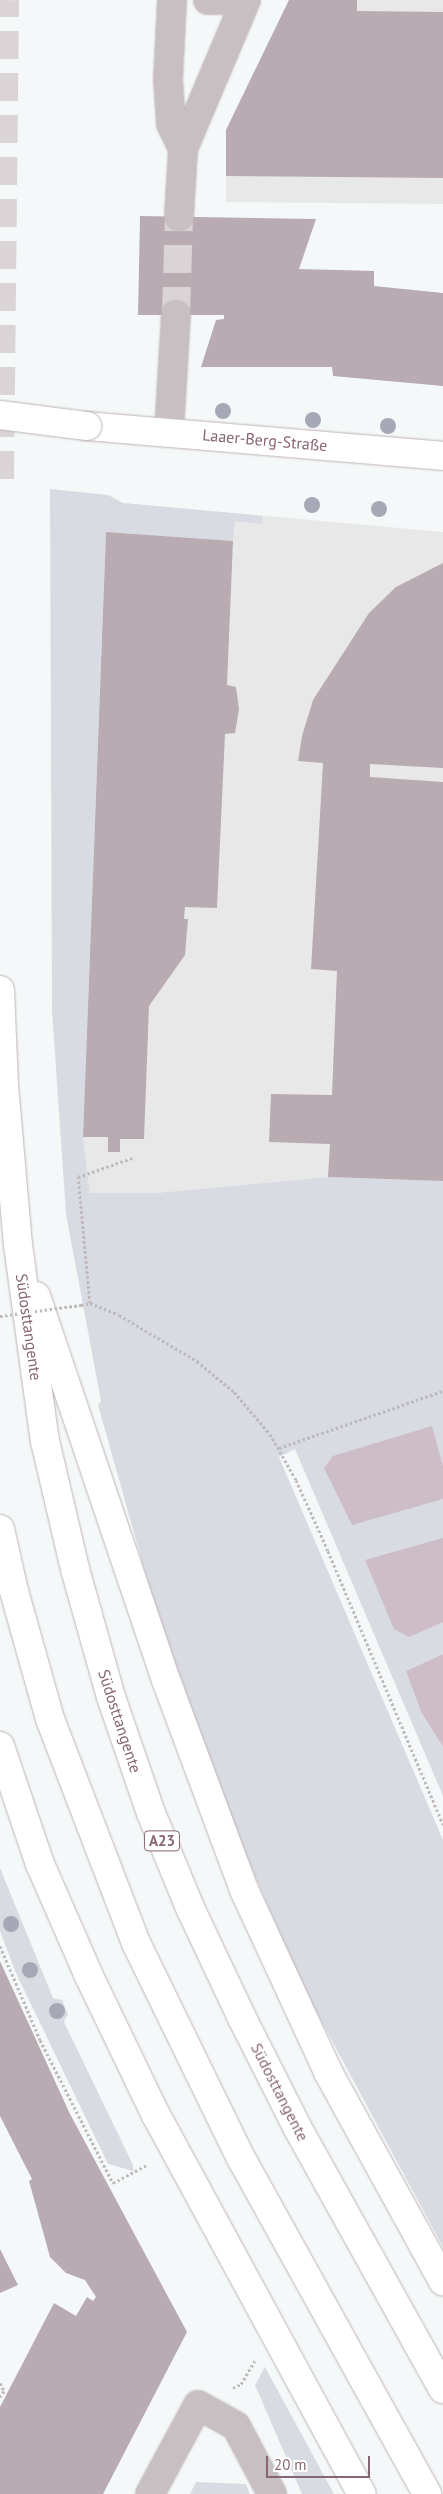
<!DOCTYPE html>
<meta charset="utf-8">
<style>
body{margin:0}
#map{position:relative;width:443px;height:2494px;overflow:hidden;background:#f5f8f8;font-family:"PT Sans",sans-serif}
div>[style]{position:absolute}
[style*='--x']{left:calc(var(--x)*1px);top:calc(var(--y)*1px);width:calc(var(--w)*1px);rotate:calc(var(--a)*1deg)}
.built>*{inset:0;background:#e8e8e9}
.green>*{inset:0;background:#d9dbe2}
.water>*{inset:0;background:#cdbdc7}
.building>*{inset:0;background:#b9abb2}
.minor-tunnel>*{height:28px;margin-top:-14px;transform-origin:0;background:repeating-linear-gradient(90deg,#dad4d7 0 28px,transparent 0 42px)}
.motorway-tunnel>*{height:28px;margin-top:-14px;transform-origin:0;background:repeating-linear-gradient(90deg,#dad4d7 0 28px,transparent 0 42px)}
.path>*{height:3px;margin-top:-1.5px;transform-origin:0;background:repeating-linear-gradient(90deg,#c0b9bc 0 2.5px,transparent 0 5px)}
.roads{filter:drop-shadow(0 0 1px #beb3b8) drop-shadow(0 0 1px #beb3b8)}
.minor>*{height:28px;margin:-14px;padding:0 14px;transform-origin:14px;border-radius:14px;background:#c8bfc2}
.secondary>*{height:28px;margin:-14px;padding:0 14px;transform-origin:14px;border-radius:14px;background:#fff}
.motorway>*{height:28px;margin:-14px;padding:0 14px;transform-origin:14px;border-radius:14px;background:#fff}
.path-bridge>*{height:3px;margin-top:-1.5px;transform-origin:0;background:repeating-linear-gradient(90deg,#c0b9bc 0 2.5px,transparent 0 5px)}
.bridges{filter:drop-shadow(0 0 1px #beb3b8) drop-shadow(0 0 1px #beb3b8)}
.secondary-bridge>*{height:28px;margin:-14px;padding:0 14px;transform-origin:14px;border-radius:14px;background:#fff}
.trees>*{width:16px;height:16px;margin:-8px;border-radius:50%;background:#a6a8b5}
span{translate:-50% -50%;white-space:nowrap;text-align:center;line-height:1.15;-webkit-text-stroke:5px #fff;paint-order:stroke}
.shield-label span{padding:1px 4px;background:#fff;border:1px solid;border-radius:4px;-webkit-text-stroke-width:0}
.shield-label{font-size:15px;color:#876673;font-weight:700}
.street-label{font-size:16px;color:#876673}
.scale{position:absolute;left:266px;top:2456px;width:104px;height:22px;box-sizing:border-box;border:2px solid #876673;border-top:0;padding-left:6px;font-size:15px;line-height:18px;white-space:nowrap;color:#876673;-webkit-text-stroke:4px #fff;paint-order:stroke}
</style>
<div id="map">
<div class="built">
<i style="clip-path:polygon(289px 0,443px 0,443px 204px,226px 202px,226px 130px)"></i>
<i style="clip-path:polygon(108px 495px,123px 503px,443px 532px,443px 1181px,328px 1177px,155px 1193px,90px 1193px,83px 1137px)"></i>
</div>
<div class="green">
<i style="clip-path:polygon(50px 489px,108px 495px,123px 503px,263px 516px,262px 524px,235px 521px,233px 541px,106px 532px,83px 1137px,90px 1193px,155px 1193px,328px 1177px,443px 1181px,443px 1654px,406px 1671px,421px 1712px,443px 1747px,443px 1796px,295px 1449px,279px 1457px,443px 1840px,443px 2247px,303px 1987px,222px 1800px,154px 1604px,98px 1405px,101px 1401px,66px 1214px,52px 1011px)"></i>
<i style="clip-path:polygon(0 1868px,53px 1998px,62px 2000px,68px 2014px,64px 2022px,133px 2165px,133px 2171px,108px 2164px,15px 1971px,0 1931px)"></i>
<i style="clip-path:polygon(265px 2367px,334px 2494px,302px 2494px,255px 2385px)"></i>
<i style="clip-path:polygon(196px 2482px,246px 2484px,250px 2494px,190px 2494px)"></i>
</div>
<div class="water">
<i style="clip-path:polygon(432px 1426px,443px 1466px,443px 1499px,352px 1525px,324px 1468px,333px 1456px)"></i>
<i style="clip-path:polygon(443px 1538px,443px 1622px,409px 1637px,394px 1629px,365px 1560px)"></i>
<i style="clip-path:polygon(443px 1654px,443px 1747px,421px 1712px,406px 1671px)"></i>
</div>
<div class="building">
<i style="clip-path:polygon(289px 0,357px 0,357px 11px,443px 12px,443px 178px,226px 176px,226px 130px)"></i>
<i style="clip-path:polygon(140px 216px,316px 219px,299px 269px,374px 271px,374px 286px,443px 293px,443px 386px,333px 376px,332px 367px,201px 367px,216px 320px,224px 319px,224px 315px,138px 315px)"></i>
<i style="clip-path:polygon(106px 532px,233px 541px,227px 685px,236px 687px,239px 709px,235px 733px,225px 734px,217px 908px,185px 907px,184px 919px,188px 919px,185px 955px,149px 1006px,144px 1139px,120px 1139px,120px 1152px,108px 1152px,108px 1137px,83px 1137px)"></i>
<i style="clip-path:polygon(443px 563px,443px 768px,370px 764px,370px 777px,443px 782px,443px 1181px,328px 1177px,330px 1144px,269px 1142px,271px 1094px,332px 1095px,337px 971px,311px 969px,323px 763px,298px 761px,302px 736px,313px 700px,369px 613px,396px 587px)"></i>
<i style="clip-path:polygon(0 1961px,70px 2114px,187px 2332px,103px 2494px,0 2494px,0 2407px,54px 2303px,76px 2316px,87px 2297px,93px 2301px,96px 2297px,85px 2280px,66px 2273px,50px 2257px,29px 2181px,32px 2179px,0 2116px)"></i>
<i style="clip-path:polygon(0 2249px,18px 2285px,0 2293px)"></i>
</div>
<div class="minor-tunnel">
<i style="--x:176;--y:315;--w:99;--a:-88.3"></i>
</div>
<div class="motorway-tunnel">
<i style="--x:0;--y:479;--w:479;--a:-89.4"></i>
</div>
<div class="path">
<i style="--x:90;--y:1303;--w:31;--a:22"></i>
<i style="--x:119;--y:1315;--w:91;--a:30.5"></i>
<i style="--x:197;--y:1361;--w:48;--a:40"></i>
<i style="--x:234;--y:1392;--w:55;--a:49.4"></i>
<i style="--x:270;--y:1434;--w:53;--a:60.5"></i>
<i style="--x:296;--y:1480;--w:78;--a:65.7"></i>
<i style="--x:328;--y:1551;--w:297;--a:67.2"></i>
<i style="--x:90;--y:1303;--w:127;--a:-95.4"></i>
<i style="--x:78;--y:1177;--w:60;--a:-19.3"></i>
<i style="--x:81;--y:1305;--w:9;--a:-13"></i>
<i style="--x:279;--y:1448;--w:174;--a:-19.2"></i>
<i style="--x:0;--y:1946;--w:102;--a:66.9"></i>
<i style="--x:40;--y:2040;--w:161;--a:63"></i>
<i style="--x:113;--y:2183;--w:38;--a:-28"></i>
<i style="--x:0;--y:2383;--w:9;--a:63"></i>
<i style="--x:4;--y:2391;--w:7;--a:124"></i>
<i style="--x:233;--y:2388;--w:9;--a:-27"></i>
<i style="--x:241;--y:2384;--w:27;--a:-59"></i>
</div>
<div class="roads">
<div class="minor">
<i style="--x:172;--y:0;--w:79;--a:92.9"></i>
<i style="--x:168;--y:79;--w:45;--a:86.2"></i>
<i style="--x:171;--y:124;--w:28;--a:64"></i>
<i style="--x:183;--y:149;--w:67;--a:93.4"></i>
<i style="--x:208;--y:0;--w:25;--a:0"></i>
<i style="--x:183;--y:149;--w:162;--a:-67.1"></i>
<i style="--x:169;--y:432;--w:117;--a:-86.6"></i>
<i style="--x:150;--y:2494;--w:101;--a:-61.7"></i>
<i style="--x:198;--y:2405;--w:43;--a:28.9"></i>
<i style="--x:236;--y:2426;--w:77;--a:62.1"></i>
</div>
<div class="secondary">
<i style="--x:87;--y:426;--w:357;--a:4.8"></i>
</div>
<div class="motorway">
<i style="--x:0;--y:990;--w:95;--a:87.6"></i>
<i style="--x:4;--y:1085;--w:161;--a:85"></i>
<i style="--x:18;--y:1245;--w:198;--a:82.2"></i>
<i style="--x:45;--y:1441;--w:131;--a:76.8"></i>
<i style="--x:75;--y:1569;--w:133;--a:74.3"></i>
<i style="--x:111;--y:1697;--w:123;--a:71"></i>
<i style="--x:151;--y:1813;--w:105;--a:67.6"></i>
<i style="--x:191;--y:1910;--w:119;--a:64.7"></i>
<i style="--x:242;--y:2018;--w:122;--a:63.2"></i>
<i style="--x:297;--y:2127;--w:300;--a:60.9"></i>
<i style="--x:36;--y:1296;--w:405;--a:71.3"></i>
<i style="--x:166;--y:1680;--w:226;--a:69.6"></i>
<i style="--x:245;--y:1892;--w:198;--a:65.2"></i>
<i style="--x:328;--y:2072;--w:239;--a:61.2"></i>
<i style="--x:0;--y:1529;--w:64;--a:77.3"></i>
<i style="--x:14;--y:1591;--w:133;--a:74.3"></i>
<i style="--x:50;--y:1719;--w:240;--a:69"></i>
<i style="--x:136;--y:1943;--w:239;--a:64"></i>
<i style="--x:241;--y:2158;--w:384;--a:61"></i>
<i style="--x:0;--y:1746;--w:125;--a:71.3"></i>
<i style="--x:40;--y:1864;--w:120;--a:66.4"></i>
<i style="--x:88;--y:1974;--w:157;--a:64.3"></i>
<i style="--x:156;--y:2115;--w:431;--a:61.5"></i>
</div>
</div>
<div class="path-bridge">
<i style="--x:0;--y:1316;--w:82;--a:-7.7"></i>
</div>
<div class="bridges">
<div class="secondary-bridge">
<i style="--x:0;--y:415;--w:88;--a:7.2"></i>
</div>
</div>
<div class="trees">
<i style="left:223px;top:411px"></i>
<i style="left:313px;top:420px"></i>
<i style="left:388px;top:426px"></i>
<i style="left:312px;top:505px"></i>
<i style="left:379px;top:509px"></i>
<i style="left:11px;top:1924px"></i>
<i style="left:30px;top:1970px"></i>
<i style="left:57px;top:2011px"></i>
</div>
<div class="shield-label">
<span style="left:162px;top:1841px">A23</span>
</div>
<div class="street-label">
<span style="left:265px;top:440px;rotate:5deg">Laaer-Berg-Straße</span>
<span style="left:29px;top:1327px;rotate:82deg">Südosttangente</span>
<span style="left:120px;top:1721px;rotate:72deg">Südosttangente</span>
<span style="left:280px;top:2092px;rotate:63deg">Südosttangente</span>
</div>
<div class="scale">20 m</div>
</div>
